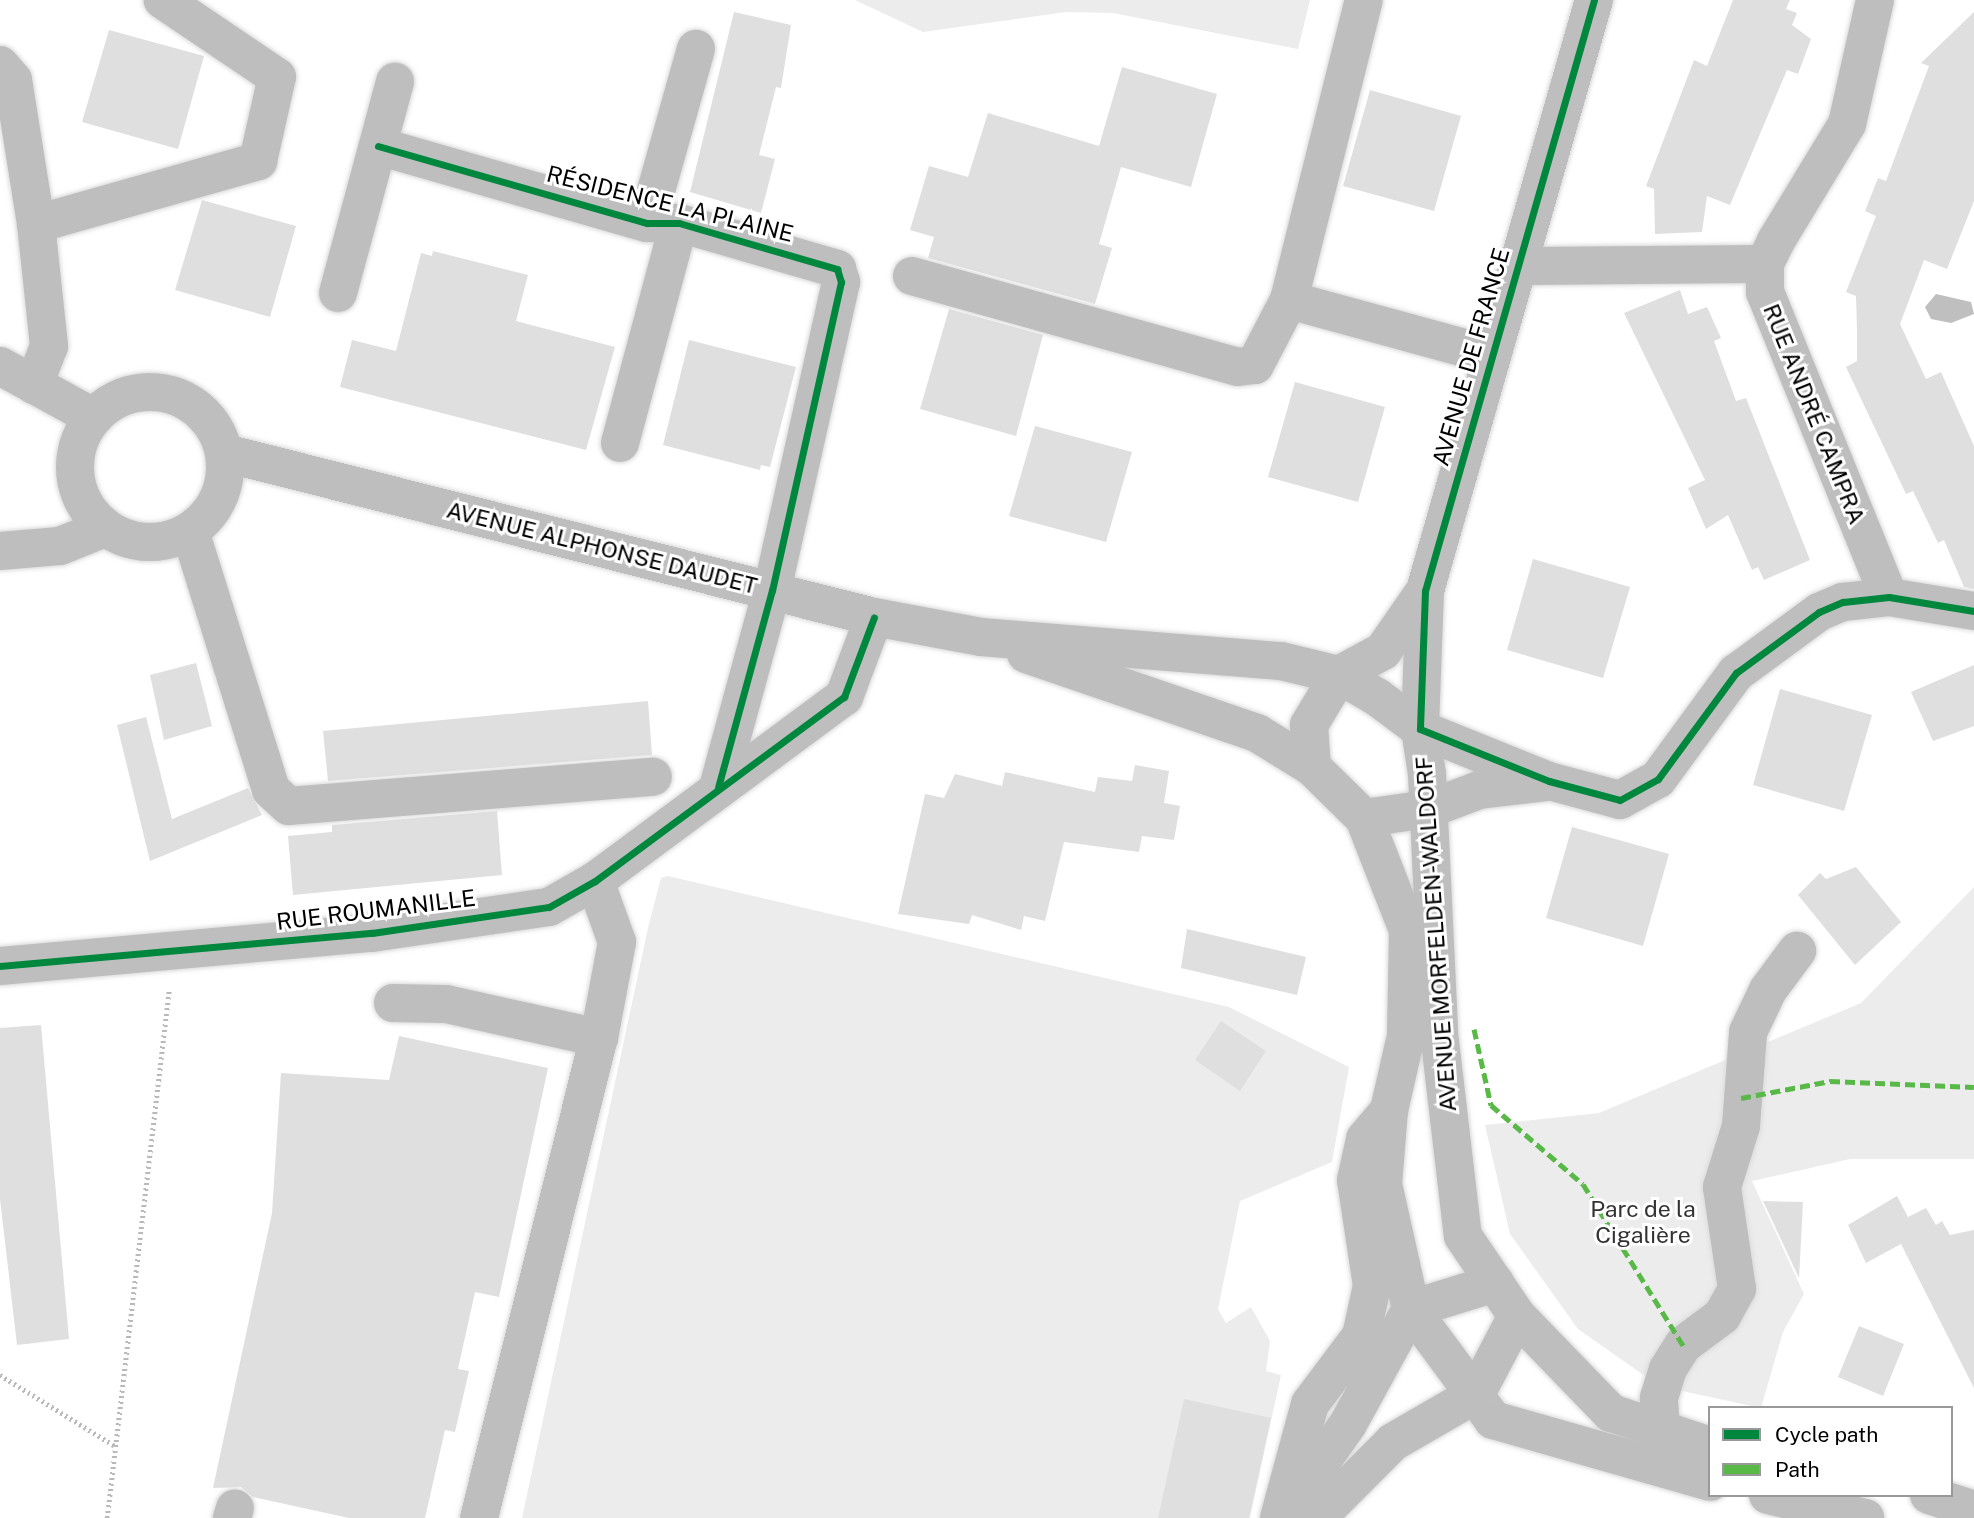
<!DOCTYPE html>
<meta charset="utf-8">
<style>
body{margin:0}
#map{position:relative;width:1974px;height:1518px;overflow:hidden;background:#fff;font-family:"Public Sans",sans-serif}
div>[style]{position:absolute}
[style*='--x']{left:calc(var(--x)*1px);top:calc(var(--y)*1px);width:calc(var(--w)*1px);rotate:calc(var(--a)*1deg)}
.green>*{inset:0;background:#ececec}
.water>*{inset:0;background:#bfbfbf}
.building>*{inset:0;background:#dfdfdf}
.path>*{height:4.5px;margin-top:-2.25px;transform-origin:0;background:repeating-linear-gradient(90deg,#b9b9b9 0 2px,transparent 0 5.5px)}
.roads{filter:drop-shadow(0 0 2px #dbdbdb) drop-shadow(0 0 2px #dbdbdb)}
.minor>*{height:38px;margin:-19px;padding:0 19px;transform-origin:19px;border-radius:19px;background:#bebebe}
.major>*{height:38px;margin:-19px;padding:0 19px;transform-origin:19px;border-radius:19px;background:#bebebe}
.major>.ring{margin:-19px;padding:0;box-sizing:content-box;background:none;border:38px solid #bebebe;border-radius:50%}
.quiet>*{height:5px;margin-top:-2.5px;transform-origin:0;background:repeating-linear-gradient(90deg,#58b947 0 10px,transparent 0 15px)}
.cycleway>*{height:7px;margin:-3.5px;padding:0 3.5px;transform-origin:3.5px;border-radius:3.5px;background:#00873e}
span{translate:-50% -50%;white-space:nowrap;text-align:center;line-height:1.15;-webkit-text-stroke:6px #fff;paint-order:stroke}
.street-label{font-size:23px;color:#000}
.park-label{font-size:23px;color:#333}
.legend{position:absolute;left:1708px;top:1406px;width:245px;height:91px;box-sizing:border-box;background:#fff;border:2px solid #999;margin:0;padding:9px 12px;list-style:none;font-size:21px;color:#000}
.legend li{display:flex;align-items:center;gap:14px;height:35px}
.legend b{width:35px;border:2px solid #999}
</style>
<div id="map">
<div class="green">
<i style="clip-path:polygon(855px 0,1310px 0,1298px 49px,1113px 13px,1066px 12px,923px 32px)"></i>
<i style="clip-path:polygon(668px 876px,1229px 1007px,1349px 1067px,1332px 1162px,1240px 1201px,1218px 1309px,1226px 1323px,1251px 1307px,1270px 1341px,1266px 1371px,1281px 1375px,1250px 1518px,522px 1518px,648px 928px,661px 878px)"></i>
<i style="clip-path:polygon(1974px 887px,1974px 1159px,1850px 1159px,1752px 1181px,1804px 1294px,1783px 1332px,1761px 1408px,1659px 1386px,1578px 1329px,1510px 1234px,1485px 1125px,1599px 1113px,1861px 1003px)"></i>
</div>
<div class="water">
<i style="clip-path:polygon(1936px 294px,1971px 302px,1974px 314px,1951px 323px,1931px 319px,1925px 307px)"></i>
</div>
<div class="building">
<i style="clip-path:polygon(1733px 0,1790px 0,1786px 9px,1797px 13px,1792px 25px,1811px 39px,1798px 74px,1787px 70px,1730px 205px,1707px 196px,1702px 232px,1655px 234px,1654px 189px,1646px 186px,1694px 60px,1707px 66px)"></i>
<i style="clip-path:polygon(734px 12px,791px 25px,781px 88px,776px 87px,759px 155px,775px 159px,761px 213px,690px 192px)"></i>
<i style="clip-path:polygon(1974px 12px,1974px 201px,1947px 269px,1924px 260px,1900px 324px,1926px 379px,1941px 372px,1974px 446px,1974px 589px,1964px 587px,1944px 540px,1938px 543px,1913px 491px,1906px 494px,1846px 367px,1857px 361px,1857px 331px,1856px 296px,1846px 292px,1876px 216px,1865px 211px,1878px 178px,1886px 181px,1929px 66px,1921px 63px)"></i>
<i style="clip-path:polygon(109px 30px,204px 56px,178px 149px,82px 122px)"></i>
<i style="clip-path:polygon(1122px 67px,1217px 94px,1191px 187px,1121px 167px,1099px 244px,1112px 248px,1095px 304px,928px 258px,934px 237px,910px 230px,929px 166px,968px 177px,988px 113px,1099px 146px)"></i>
<i style="clip-path:polygon(1370px 90px,1461px 116px,1434px 211px,1343px 186px)"></i>
<i style="clip-path:polygon(202px 200px,296px 226px,270px 317px,175px 290px)"></i>
<i style="clip-path:polygon(433px 251px,528px 275px,516px 321px,615px 347px,586px 450px,340px 387px,352px 340px,396px 351px,421px 253px,432px 256px)"></i>
<i style="clip-path:polygon(1680px 290px,1688px 314px,1707px 307px,1721px 338px,1714px 341px,1736px 401px,1746px 398px,1810px 560px,1764px 580px,1758px 567px,1752px 570px,1728px 515px,1706px 529px,1688px 488px,1705px 480px,1624px 313px)"></i>
<i style="clip-path:polygon(949px 309px,1043px 335px,1016px 436px,920px 409px)"></i>
<i style="clip-path:polygon(689px 340px,796px 367px,770px 467px,761px 465px,760px 470px,663px 445px)"></i>
<i style="clip-path:polygon(1295px 382px,1385px 407px,1358px 502px,1268px 477px)"></i>
<i style="clip-path:polygon(1035px 426px,1132px 452px,1106px 542px,1009px 516px)"></i>
<i style="clip-path:polygon(1533px 559px,1630px 587px,1603px 678px,1507px 650px)"></i>
<i style="clip-path:polygon(196px 663px,212px 726px,164px 740px,150px 675px)"></i>
<i style="clip-path:polygon(1974px 665px,1974px 726px,1933px 741px,1911px 692px)"></i>
<i style="clip-path:polygon(1780px 689px,1872px 715px,1844px 811px,1753px 785px)"></i>
<i style="clip-path:polygon(648px 701px,652px 755px,328px 781px,323px 731px)"></i>
<i style="clip-path:polygon(146px 717px,172px 819px,248px 788px,262px 815px,150px 861px,117px 725px)"></i>
<i style="clip-path:polygon(1135px 765px,1169px 771px,1164px 803px,1180px 806px,1174px 840px,1142px 836px,1139px 852px,1064px 842px,1045px 921px,1024px 916px,1021px 930px,972px 915px,969px 924px,898px 914px,925px 794px,944px 798px,955px 774px,1002px 786px,1005px 772px,1095px 792px,1098px 777px,1132px 781px)"></i>
<i style="clip-path:polygon(497px 811px,502px 875px,293px 895px,288px 836px,332px 832px,332px 825px)"></i>
<i style="clip-path:polygon(1572px 827px,1669px 854px,1643px 946px,1546px 918px)"></i>
<i style="clip-path:polygon(1856px 867px,1901px 922px,1855px 965px,1798px 895px,1820px 873px,1826px 879px)"></i>
<i style="clip-path:polygon(1187px 929px,1306px 957px,1297px 995px,1181px 968px)"></i>
<i style="clip-path:polygon(1221px 1021px,1266px 1051px,1240px 1091px,1195px 1060px)"></i>
<i style="clip-path:polygon(41px 1025px,69px 1339px,17px 1345px,0 1199px,0 1028px)"></i>
<i style="clip-path:polygon(399px 1036px,548px 1068px,499px 1297px,475px 1292px,458px 1369px,469px 1371px,455px 1432px,445px 1430px,425px 1518px,349px 1518px,253px 1497px,241px 1487px,213px 1488px,272px 1213px,281px 1073px,389px 1080px)"></i>
<i style="clip-path:polygon(1897px 1196px,1908px 1217px,1926px 1208px,1936px 1225px,1942px 1221px,1950px 1235px,1974px 1230px,1974px 1388px,1901px 1244px,1866px 1263px,1848px 1225px)"></i>
<i style="clip-path:polygon(1763px 1201px,1803px 1202px,1799px 1278px)"></i>
<i style="clip-path:polygon(1859px 1326px,1904px 1344px,1883px 1396px,1838px 1377px)"></i>
<i style="clip-path:polygon(1184px 1399px,1271px 1418px,1249px 1518px,1158px 1518px)"></i>
</div>
<div class="path">
<i style="--x:0;--y:1375;--w:135;--a:31.7"></i>
<i style="--x:107;--y:1518;--w:532;--a:-83.3"></i>
</div>
<div class="roads">
<div class="minor">
<i style="--x:1594;--y:0;--w:615;--a:105.96"></i>
<i style="--x:1425;--y:591;--w:138;--a:92.1"></i>
<i style="--x:1420;--y:729;--w:139;--a:22"></i>
<i style="--x:1549;--y:781;--w:73;--a:15"></i>
<i style="--x:1620;--y:800;--w:43;--a:-28.9"></i>
<i style="--x:1658;--y:779;--w:132;--a:-53.7"></i>
<i style="--x:1736;--y:673;--w:103;--a:-36.3"></i>
<i style="--x:1819;--y:612;--w:26;--a:-23"></i>
<i style="--x:1843;--y:602;--w:46;--a:-6.2"></i>
<i style="--x:1889;--y:597;--w:86;--a:9.4"></i>
<i style="--x:1875;--y:0;--w:127;--a:102.7"></i>
<i style="--x:1847;--y:124;--w:137;--a:121.3"></i>
<i style="--x:1776;--y:241;--w:25;--a:116"></i>
<i style="--x:1765;--y:264;--w:28;--a:90"></i>
<i style="--x:1765;--y:292;--w:329;--a:67.9"></i>
<i style="--x:0;--y:65;--w:20;--a:49"></i>
<i style="--x:13;--y:80;--w:146;--a:80.9"></i>
<i style="--x:36;--y:224;--w:123;--a:83.9"></i>
<i style="--x:49;--y:346;--w:42;--a:111"></i>
<i style="--x:378;--y:146;--w:280;--a:16"></i>
<i style="--x:647;--y:223;--w:32;--a:0"></i>
<i style="--x:679;--y:223;--w:165;--a:16.2"></i>
<i style="--x:837;--y:269;--w:14;--a:73"></i>
<i style="--x:841;--y:282;--w:316;--a:102.6"></i>
<i style="--x:772;--y:590;--w:204;--a:105.3"></i>
<i style="--x:647;--y:223;--w:181;--a:-74.3"></i>
<i style="--x:36;--y:224;--w:231;--a:-15.8"></i>
<i style="--x:258;--y:161;--w:86;--a:-77.3"></i>
<i style="--x:277;--y:77;--w:138;--a:-146"></i>
<i style="--x:1518;--y:266;--w:247;--a:-0.5"></i>
<i style="--x:912;--y:276;--w:338;--a:15.6"></i>
<i style="--x:1238;--y:367;--w:17;--a:-7"></i>
<i style="--x:1255;--y:365;--w:73;--a:-62.4"></i>
<i style="--x:1289;--y:300;--w:309;--a:-76"></i>
<i style="--x:338;--y:293;--w:219;--a:-74.9"></i>
<i style="--x:1289;--y:300;--w:208;--a:15.3"></i>
<i style="--x:620;--y:443;--w:228;--a:-75"></i>
<i style="--x:190;--y:531;--w:271;--a:72.6"></i>
<i style="--x:271;--y:790;--w:24;--a:42"></i>
<i style="--x:289;--y:806;--w:365;--a:-4.6"></i>
<i style="--x:0;--y:551;--w:60;--a:-4.8"></i>
<i style="--x:60;--y:546;--w:48;--a:-21.8"></i>
<i style="--x:1312;--y:767;--w:42;--a:-94.1"></i>
<i style="--x:1309;--y:725;--w:58;--a:-59"></i>
<i style="--x:1339;--y:675;--w:50;--a:-28.6"></i>
<i style="--x:1383;--y:651;--w:68;--a:-55.1"></i>
<i style="--x:1364;--y:818;--w:66;--a:-7.9"></i>
<i style="--x:1429;--y:809;--w:53;--a:-20.8"></i>
<i style="--x:1479;--y:790;--w:68;--a:-6.7"></i>
<i style="--x:0;--y:966;--w:373;--a:-5.1"></i>
<i style="--x:372;--y:933;--w:179;--a:-8.4"></i>
<i style="--x:549;--y:907;--w:53;--a:-29.5"></i>
<i style="--x:595;--y:881;--w:310;--a:-36.5"></i>
<i style="--x:844;--y:697;--w:85;--a:-69.4"></i>
<i style="--x:393;--y:1003;--w:53;--a:1.1"></i>
<i style="--x:446;--y:1004;--w:157;--a:12.5"></i>
<i style="--x:1661;--y:1429;--w:31;--a:-94"></i>
<i style="--x:1659;--y:1398;--w:30;--a:-73"></i>
<i style="--x:1668;--y:1369;--w:28;--a:-58"></i>
<i style="--x:1683;--y:1345;--w:49;--a:-36.6"></i>
<i style="--x:1722;--y:1316;--w:31;--a:-61"></i>
<i style="--x:1737;--y:1289;--w:103;--a:-98.4"></i>
<i style="--x:1722;--y:1187;--w:64;--a:-72.7"></i>
<i style="--x:1741;--y:1126;--w:94;--a:-85.7"></i>
<i style="--x:1748;--y:1032;--w:47;--a:-64.5"></i>
<i style="--x:1768;--y:990;--w:49;--a:-53.4"></i>
<i style="--x:1293;--y:1502;--w:95;--a:-54.8"></i>
<i style="--x:1348;--y:1424;--w:131;--a:-61.3"></i>
<i style="--x:1411;--y:1309;--w:88;--a:-17.2"></i>
<i style="--x:232;--y:1518;--w:10;--a:-73"></i>
<i style="--x:479;--y:1518;--w:495;--a:-76"></i>
<i style="--x:599;--y:1038;--w:98;--a:-79.4"></i>
<i style="--x:617;--y:942;--w:65;--a:-109.8"></i>
<i style="--x:1279;--y:1518;--w:118;--a:-74.8"></i>
<i style="--x:1310;--y:1404;--w:85;--a:-53.1"></i>
<i style="--x:1361;--y:1336;--w:51;--a:-77.6"></i>
<i style="--x:1372;--y:1286;--w:107;--a:-98.6"></i>
<i style="--x:1356;--y:1180;--w:42;--a:-77.6"></i>
<i style="--x:1365;--y:1139;--w:38;--a:-50"></i>
<i style="--x:1317;--y:1518;--w:107;--a:-45"></i>
<i style="--x:1393;--y:1442;--w:96;--a:-30"></i>
<i style="--x:1476;--y:1394;--w:88;--a:-62.3"></i>
</div>
<div class="major">
<i style="--x:0;--y:366;--w:106;--a:28.7"></i>
<i class="ring" style="left:75px;top:392px;width:112px;height:112px"></i>
<i style="--x:225;--y:453;--w:669;--a:14.18"></i>
<i style="--x:874;--y:617;--w:109;--a:10.6"></i>
<i style="--x:981;--y:637;--w:301;--a:4.6"></i>
<i style="--x:1281;--y:661;--w:60;--a:13.6"></i>
<i style="--x:1339;--y:675;--w:44;--a:30.1"></i>
<i style="--x:1377;--y:697;--w:54;--a:36.7"></i>
<i style="--x:1420;--y:729;--w:46;--a:81.2"></i>
<i style="--x:1427;--y:774;--w:259;--a:87.3"></i>
<i style="--x:1439;--y:1033;--w:204;--a:83.3"></i>
<i style="--x:1463;--y:1236;--w:97;--a:56"></i>
<i style="--x:1517;--y:1316;--w:135;--a:45.9"></i>
<i style="--x:1611;--y:1413;--w:104;--a:18.4"></i>
<i style="--x:1026;--y:654;--w:244;--a:18.9"></i>
<i style="--x:1257;--y:733;--w:65;--a:31.7"></i>
<i style="--x:1312;--y:767;--w:73;--a:44.4"></i>
<i style="--x:1364;--y:818;--w:120;--a:68.6"></i>
<i style="--x:1408;--y:930;--w:106;--a:91.1"></i>
<i style="--x:1406;--y:1036;--w:76;--a:102.9"></i>
<i style="--x:1389;--y:1110;--w:74;--a:94.6"></i>
<i style="--x:1383;--y:1184;--w:128;--a:77.4"></i>
<i style="--x:1411;--y:1309;--w:138;--a:53.5"></i>
<i style="--x:1493;--y:1420;--w:226;--a:15.9"></i>
<i style="--x:1768;--y:1495;--w:100;--a:13.3"></i>
<i style="--x:1929;--y:1495;--w:47;--a:18.4"></i>
</div>
</div>
<div class="quiet">
<i style="--x:1474;--y:1029;--w:78;--a:77.4"></i>
<i style="--x:1491;--y:1105;--w:121;--a:40.7"></i>
<i style="--x:1583;--y:1184;--w:190;--a:58.2"></i>
<i style="--x:1741;--y:1098;--w:91;--a:-10.8"></i>
<i style="--x:1830;--y:1081;--w:144;--a:2.4"></i>
</div>
<div class="cycleway">
<i style="--x:1594;--y:0;--w:615;--a:105.96"></i>
<i style="--x:1425;--y:591;--w:138;--a:92.1"></i>
<i style="--x:1420;--y:729;--w:139;--a:22"></i>
<i style="--x:1549;--y:781;--w:73;--a:15"></i>
<i style="--x:1620;--y:800;--w:43;--a:-28.9"></i>
<i style="--x:1658;--y:779;--w:132;--a:-53.7"></i>
<i style="--x:1736;--y:673;--w:103;--a:-36.3"></i>
<i style="--x:1819;--y:612;--w:26;--a:-23"></i>
<i style="--x:1843;--y:602;--w:46;--a:-6.2"></i>
<i style="--x:1889;--y:597;--w:86;--a:9.4"></i>
<i style="--x:378;--y:146;--w:280;--a:16"></i>
<i style="--x:647;--y:223;--w:32;--a:0"></i>
<i style="--x:679;--y:223;--w:165;--a:16.2"></i>
<i style="--x:837;--y:269;--w:14;--a:73"></i>
<i style="--x:841;--y:282;--w:316;--a:102.6"></i>
<i style="--x:772;--y:590;--w:204;--a:105.3"></i>
<i style="--x:0;--y:966;--w:373;--a:-5.1"></i>
<i style="--x:372;--y:933;--w:179;--a:-8.4"></i>
<i style="--x:549;--y:907;--w:53;--a:-29.5"></i>
<i style="--x:595;--y:881;--w:310;--a:-36.5"></i>
<i style="--x:844;--y:697;--w:85;--a:-69.4"></i>
</div>
<div class="street-label">
<span style="left:670px;top:204px;rotate:14deg">RÉSIDENCE LA PLAINE</span>
<span style="left:1471px;top:357px;rotate:-74deg">AVENUE DE FRANCE</span>
<span style="left:1814px;top:414px;rotate:68deg">RUE ANDRÉ CAMPRA</span>
<span style="left:602px;top:548px;rotate:14deg">AVENUE ALPHONSE DAUDET</span>
<span style="left:376px;top:910px;rotate:-7deg">RUE ROUMANILLE</span>
<span style="left:1436px;top:934px;rotate:-94deg">AVENUE MORFELDEN-WALDORF</span>
</div>
<div class="park-label">
<span style="left:1643px;top:1222px">Parc de la<br>Cigalière</span>
</div>
<ul class="legend">
<li><b style="height:9px;background:#00873e"></b>Cycle path</li>
<li><b style="height:9px;background:#58b947"></b>Path</li>
</ul>
</div>
